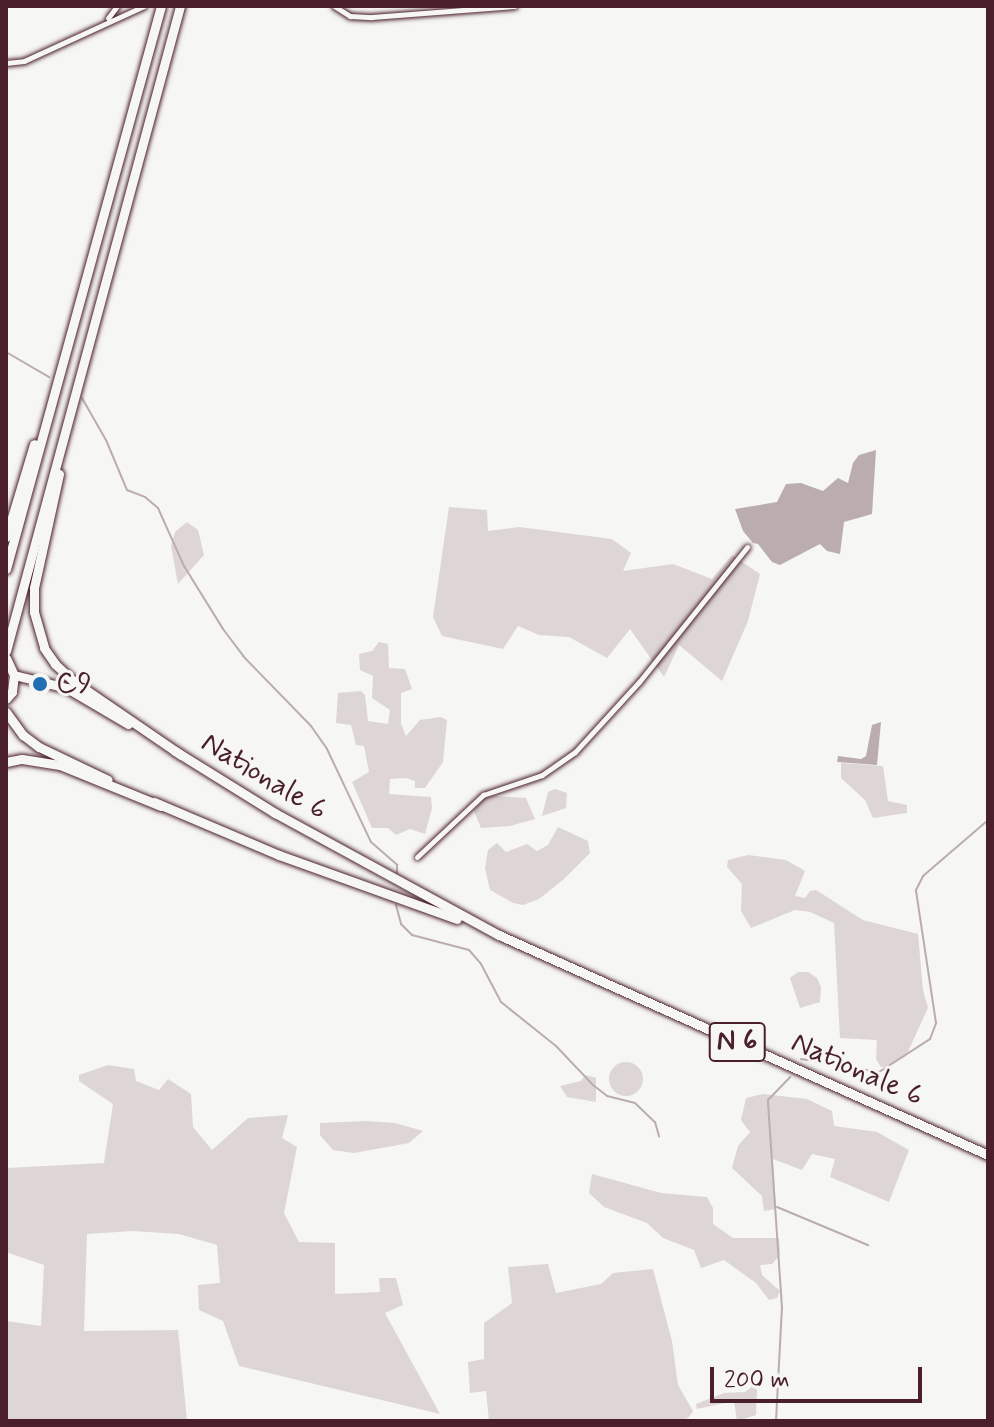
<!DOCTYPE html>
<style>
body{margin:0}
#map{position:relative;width:994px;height:1427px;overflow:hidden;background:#f6f6f2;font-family:Mynerve,sans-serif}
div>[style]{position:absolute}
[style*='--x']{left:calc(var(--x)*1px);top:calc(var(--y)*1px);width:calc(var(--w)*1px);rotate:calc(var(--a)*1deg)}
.green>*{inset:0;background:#ddd6d5}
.round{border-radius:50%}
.water>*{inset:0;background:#bbadae}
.stream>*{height:2px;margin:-1px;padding:0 1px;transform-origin:1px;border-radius:1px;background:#bbadae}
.roads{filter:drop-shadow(0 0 2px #4a1f2b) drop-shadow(0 0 2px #4a1f2b)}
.minor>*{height:5px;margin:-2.5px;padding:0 2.5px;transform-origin:2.5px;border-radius:2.5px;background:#f6f6f2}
.primary>*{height:9px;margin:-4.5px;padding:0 4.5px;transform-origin:4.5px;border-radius:4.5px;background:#f6f6f2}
.trunk>*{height:9px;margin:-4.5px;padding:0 4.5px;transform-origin:4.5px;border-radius:4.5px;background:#f6f6f2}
.dots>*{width:22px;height:22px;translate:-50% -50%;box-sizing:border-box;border:4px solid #f6f6f2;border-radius:50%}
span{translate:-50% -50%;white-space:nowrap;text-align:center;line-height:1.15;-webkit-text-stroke:6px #f6f6f2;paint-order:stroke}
.shield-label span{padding:2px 6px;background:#f6f6f2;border:2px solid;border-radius:6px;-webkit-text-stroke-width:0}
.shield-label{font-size:28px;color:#4a1f2b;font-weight:700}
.poi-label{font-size:30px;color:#4a1f2b}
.left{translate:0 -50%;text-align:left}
.street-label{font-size:30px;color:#4a1f2b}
.frame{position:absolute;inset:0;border:8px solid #4a1f2b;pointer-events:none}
.scale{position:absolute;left:710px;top:1367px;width:212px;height:36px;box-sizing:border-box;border:4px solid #4a1f2b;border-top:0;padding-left:10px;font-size:24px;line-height:28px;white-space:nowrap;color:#4a1f2b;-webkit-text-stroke:6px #f6f6f2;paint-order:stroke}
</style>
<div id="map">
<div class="green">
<i style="clip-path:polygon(449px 507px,487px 510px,488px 531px,519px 527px,612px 539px,631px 553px,623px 571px,673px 564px,712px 579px,732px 555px,760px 574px,748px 621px,722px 681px,679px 645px,664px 677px,630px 629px,607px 658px,569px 637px,539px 635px,518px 626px,503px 649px,442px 636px,433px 617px)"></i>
<i style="clip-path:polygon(187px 522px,198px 530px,204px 555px,178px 584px,171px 546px,175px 532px)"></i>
<i style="clip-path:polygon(379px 642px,388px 644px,389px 668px,405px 669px,412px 689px,401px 693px,401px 724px,406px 736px,420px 720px,440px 717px,447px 720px,443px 762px,425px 788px,415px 788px,415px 781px,406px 778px,390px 779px,389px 794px,431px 797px,432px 808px,425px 834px,410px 829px,396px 835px,388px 828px,372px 828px,352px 782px,369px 772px,364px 746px,356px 745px,351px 725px,336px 723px,338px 693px,361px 691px,365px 695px,368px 721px,388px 724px,390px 710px,372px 698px,373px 676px,360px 670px,359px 654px,372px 651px)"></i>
<i style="clip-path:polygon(841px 763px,883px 766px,888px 801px,907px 805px,907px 813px,873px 818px,865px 800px,841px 778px)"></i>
<i style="clip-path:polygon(555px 789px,567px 793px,566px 808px,542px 816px,548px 792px)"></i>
<i style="clip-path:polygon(483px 795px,526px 798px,535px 819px,510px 826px,481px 828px,474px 811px)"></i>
<i style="clip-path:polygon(558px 827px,588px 841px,590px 853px,564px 879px,539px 899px,523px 905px,513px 903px,490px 890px,485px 868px,488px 850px,497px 843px,506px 852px,527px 844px,537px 851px,548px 845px)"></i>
<i style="clip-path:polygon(748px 855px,786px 860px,805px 871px,795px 896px,805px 898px,810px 891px,816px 890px,863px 920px,918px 934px,923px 990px,928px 1008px,906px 1056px,888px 1067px,881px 1067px,876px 1059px,877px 1040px,840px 1038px,834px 923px,810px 912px,795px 910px,751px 928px,741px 911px,742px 884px,727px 867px,728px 860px)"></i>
<i style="clip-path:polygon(798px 972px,808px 972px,817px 978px,821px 987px,820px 1002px,800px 1008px,790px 978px)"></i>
<i class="round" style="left:609px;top:1062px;width:34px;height:34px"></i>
<i style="clip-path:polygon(108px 1065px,134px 1069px,136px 1081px,159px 1090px,168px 1079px,191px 1094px,193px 1127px,212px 1150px,248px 1118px,288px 1115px,282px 1138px,297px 1147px,284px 1213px,299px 1242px,335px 1243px,335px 1294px,380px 1292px,379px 1278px,396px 1278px,403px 1305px,385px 1313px,440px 1414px,239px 1366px,223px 1321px,199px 1310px,198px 1285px,220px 1283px,217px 1245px,179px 1234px,133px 1231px,87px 1234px,84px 1331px,178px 1330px,187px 1421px,6px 1421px,6px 1321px,41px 1326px,44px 1265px,6px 1252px,7px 1168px,104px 1163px,113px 1104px,79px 1081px,79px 1075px)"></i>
<i style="clip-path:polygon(585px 1075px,596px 1078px,596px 1102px,567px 1097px,560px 1086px,581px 1081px)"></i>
<i style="clip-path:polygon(763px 1094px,807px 1099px,832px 1111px,834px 1126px,877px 1132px,909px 1150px,889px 1202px,830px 1177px,835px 1159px,812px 1154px,802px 1170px,773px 1159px,776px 1209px,764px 1211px,762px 1196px,732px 1168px,738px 1146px,750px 1132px,741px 1120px,746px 1098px)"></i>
<i style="clip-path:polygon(366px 1121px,395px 1123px,423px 1131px,409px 1143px,354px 1153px,333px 1150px,320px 1135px,320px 1123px)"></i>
<i style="clip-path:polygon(592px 1174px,661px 1193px,707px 1197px,713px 1208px,713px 1224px,733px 1238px,779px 1238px,780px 1255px,772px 1264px,760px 1265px,762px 1275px,780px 1291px,777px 1298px,769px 1300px,756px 1283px,724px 1260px,701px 1268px,694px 1250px,663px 1238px,647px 1223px,604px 1207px,589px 1193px)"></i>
<i style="clip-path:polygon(548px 1264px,556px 1293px,601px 1284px,613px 1273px,653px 1269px,672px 1341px,678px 1385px,693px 1411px,689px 1417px,683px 1421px,489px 1421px,486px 1391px,470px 1393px,468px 1362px,484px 1359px,484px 1323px,512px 1303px,508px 1267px)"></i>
<i style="clip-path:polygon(754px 1385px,757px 1390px,756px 1415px,737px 1421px,734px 1401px,697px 1409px,696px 1404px,724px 1393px,745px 1392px)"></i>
</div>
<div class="water">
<i style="clip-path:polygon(876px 450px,872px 514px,844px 522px,840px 554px,827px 551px,820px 544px,780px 565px,772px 562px,758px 544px,753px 543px,743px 531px,735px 509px,777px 502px,786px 484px,801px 483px,823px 491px,838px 478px,848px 483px,853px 463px,859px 455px)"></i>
<i style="clip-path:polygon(881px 722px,877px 765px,837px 762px,838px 756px,861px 759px,866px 756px,872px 725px)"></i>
</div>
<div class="stream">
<i style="--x:6;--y:352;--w:50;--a:30.2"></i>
<i style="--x:82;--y:398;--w:48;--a:60.3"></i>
<i style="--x:106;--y:440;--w:54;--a:67.2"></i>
<i style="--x:127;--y:490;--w:19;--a:21"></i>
<i style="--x:145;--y:497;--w:17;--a:40"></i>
<i style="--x:158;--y:508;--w:64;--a:65.9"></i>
<i style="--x:184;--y:566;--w:74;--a:58.2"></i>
<i style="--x:223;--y:629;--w:34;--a:53"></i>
<i style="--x:243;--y:656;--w:98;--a:45.8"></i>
<i style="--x:311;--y:726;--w:28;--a:55"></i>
<i style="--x:327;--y:749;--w:103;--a:64.7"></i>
<i style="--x:371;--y:842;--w:35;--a:41"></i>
<i style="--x:397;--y:865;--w:8;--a:90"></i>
<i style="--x:396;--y:905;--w:20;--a:75"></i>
<i style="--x:401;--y:924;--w:16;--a:45"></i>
<i style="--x:412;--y:935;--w:59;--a:14.7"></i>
<i style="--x:469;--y:950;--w:18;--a:49"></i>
<i style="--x:481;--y:964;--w:43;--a:62.2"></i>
<i style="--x:501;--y:1002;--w:70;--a:38.7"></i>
<i style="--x:556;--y:1046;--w:54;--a:46.5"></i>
<i style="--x:593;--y:1085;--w:18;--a:38"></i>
<i style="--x:607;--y:1096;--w:29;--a:14"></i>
<i style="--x:635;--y:1103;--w:28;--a:44"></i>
<i style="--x:655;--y:1122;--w:15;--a:74"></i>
<i style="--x:801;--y:1059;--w:79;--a:9.5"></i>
<i style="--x:879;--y:1072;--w:61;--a:-32.9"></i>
<i style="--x:930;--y:1039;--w:17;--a:-69"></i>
<i style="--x:936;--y:1023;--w:134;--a:-98.6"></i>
<i style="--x:916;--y:890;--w:16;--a:-63"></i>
<i style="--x:923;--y:876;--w:86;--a:-40.7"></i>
<i style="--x:777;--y:1207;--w:99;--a:22.7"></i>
<i style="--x:776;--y:1421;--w:113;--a:-87"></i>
<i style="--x:782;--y:1308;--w:208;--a:-93.9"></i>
<i style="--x:768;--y:1100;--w:32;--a:-46"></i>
</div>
<div class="roads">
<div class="minor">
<i style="--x:334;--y:6;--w:19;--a:32"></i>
<i style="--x:350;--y:16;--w:22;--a:3"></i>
<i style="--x:372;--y:17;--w:143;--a:-4.4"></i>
<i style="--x:108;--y:18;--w:15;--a:-53"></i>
<i style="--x:6;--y:63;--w:18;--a:-6"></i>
<i style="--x:24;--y:61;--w:132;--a:-24.6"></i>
<i style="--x:417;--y:857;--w:91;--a:-43.2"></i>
<i style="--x:483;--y:795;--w:62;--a:-18.7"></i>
<i style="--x:542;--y:775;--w:40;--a:-34.9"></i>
<i style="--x:575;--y:752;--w:95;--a:-47.6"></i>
<i style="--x:639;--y:682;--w:173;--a:-51.3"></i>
</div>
<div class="primary">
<i style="--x:14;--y:675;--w:55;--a:13.8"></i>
<i style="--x:67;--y:688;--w:71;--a:30.5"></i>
<i style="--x:6;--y:712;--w:29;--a:54"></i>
<i style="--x:23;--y:735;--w:20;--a:37"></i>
<i style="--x:39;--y:747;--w:76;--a:25.6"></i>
<i style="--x:175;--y:751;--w:118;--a:31.8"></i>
<i style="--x:275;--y:813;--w:255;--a:28.6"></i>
<i style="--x:499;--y:935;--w:536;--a:24.22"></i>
<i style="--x:154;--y:802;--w:136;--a:23"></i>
<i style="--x:279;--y:855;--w:189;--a:19.8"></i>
</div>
<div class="trunk">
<i style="--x:59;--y:474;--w:117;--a:102.4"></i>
<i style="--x:34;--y:588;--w:24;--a:90"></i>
<i style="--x:34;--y:612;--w:37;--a:74"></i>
<i style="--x:44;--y:648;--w:19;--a:55"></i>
<i style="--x:55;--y:664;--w:25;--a:43"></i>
<i style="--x:73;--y:681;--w:131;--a:34.4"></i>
<i style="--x:6;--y:537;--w:97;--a:-73.2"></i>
<i style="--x:6;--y:569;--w:584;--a:-74.61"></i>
<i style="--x:6;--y:651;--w:668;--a:-74.9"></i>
<i style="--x:6;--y:658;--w:19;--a:65"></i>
<i style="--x:14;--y:675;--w:17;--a:97"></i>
<i style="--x:12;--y:692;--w:9;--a:131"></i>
<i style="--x:6;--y:762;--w:16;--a:-11"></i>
<i style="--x:22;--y:759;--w:38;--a:9"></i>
<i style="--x:60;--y:765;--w:109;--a:22.1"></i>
</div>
</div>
<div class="dots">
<i style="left:40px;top:684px;background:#1f6fb2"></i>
</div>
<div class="shield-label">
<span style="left:737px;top:1042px">N 6</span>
</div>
<div class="poi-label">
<span class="left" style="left:56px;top:684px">C9</span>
</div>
<div class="street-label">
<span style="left:264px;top:777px;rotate:31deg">Nationale 6</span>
<span style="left:857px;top:1070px;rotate:24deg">Nationale 6</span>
</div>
<div class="frame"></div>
<div class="scale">200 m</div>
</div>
